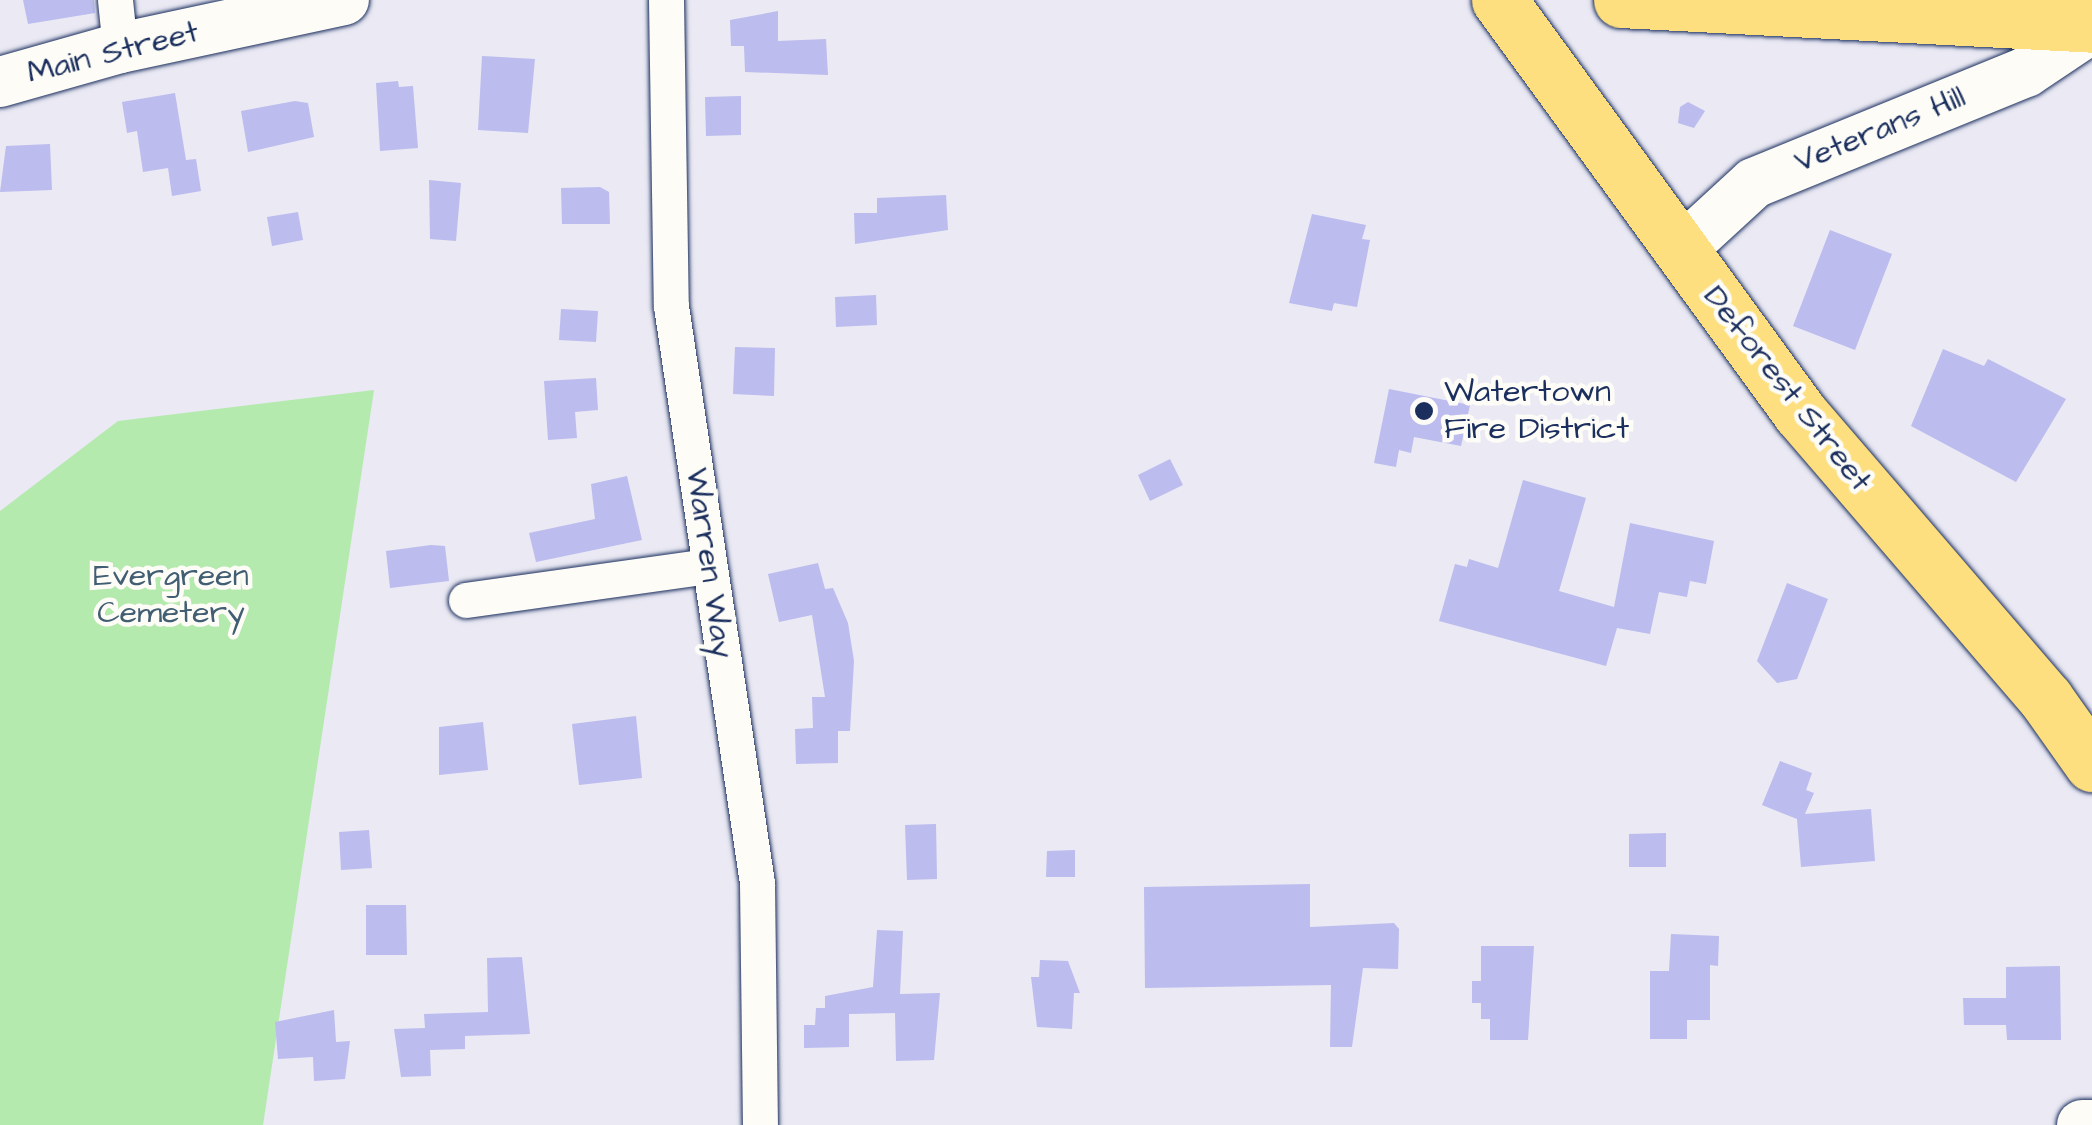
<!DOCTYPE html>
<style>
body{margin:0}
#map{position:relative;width:2092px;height:1125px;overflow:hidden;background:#eae9f4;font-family:"Architects Daughter",sans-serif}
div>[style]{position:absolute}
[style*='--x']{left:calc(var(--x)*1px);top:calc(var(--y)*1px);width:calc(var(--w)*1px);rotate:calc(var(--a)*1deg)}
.green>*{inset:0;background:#b4eaad}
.building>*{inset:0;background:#bcbcee}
.roads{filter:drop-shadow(0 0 2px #1b2f5e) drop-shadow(0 0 2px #1b2f5e)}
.street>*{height:35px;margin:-17.5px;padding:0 17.5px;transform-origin:17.5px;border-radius:17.5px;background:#fdfcf7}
.secondary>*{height:50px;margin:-25px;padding:0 25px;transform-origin:25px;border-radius:25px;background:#fdfcf7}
.primary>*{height:55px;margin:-27.5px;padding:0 27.5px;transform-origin:27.5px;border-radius:27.5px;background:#fedf80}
.dots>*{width:28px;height:28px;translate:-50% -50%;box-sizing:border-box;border:5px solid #fdfcf7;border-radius:50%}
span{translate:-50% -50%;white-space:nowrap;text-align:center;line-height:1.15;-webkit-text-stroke:9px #fdfcf7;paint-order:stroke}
.street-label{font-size:32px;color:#1b2f5e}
.poi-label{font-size:32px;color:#1b2f5e}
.left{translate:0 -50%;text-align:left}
.park-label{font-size:32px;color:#415e72}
</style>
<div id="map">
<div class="green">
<i style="clip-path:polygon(374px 390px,263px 1125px,0 1125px,0 511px,118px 421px)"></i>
</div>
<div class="building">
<i style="clip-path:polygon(23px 0,94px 0,95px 13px,28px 24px)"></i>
<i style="clip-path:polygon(778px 11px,778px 41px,826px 39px,828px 75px,745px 72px,744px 46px,731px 46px,730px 20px)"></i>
<i style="clip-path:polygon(482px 56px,535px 59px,528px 133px,478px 130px)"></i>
<i style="clip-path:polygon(398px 81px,399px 87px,413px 86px,418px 148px,380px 151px,376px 83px)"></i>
<i style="clip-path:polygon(175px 93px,186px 160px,196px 159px,201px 191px,172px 196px,168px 168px,143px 172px,137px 131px,127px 133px,122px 102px)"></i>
<i style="clip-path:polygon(741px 96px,741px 135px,706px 136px,705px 97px)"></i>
<i style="clip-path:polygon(295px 101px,308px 103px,314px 137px,248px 152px,241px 111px)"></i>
<i style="clip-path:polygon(1688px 102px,1705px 111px,1694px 128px,1678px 123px,1680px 107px)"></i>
<i style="clip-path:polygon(50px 144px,52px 190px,0 192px,6px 146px)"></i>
<i style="clip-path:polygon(429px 180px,461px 183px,456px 241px,430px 239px)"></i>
<i style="clip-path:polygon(600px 187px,609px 192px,610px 224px,562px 224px,561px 188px)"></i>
<i style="clip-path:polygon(946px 195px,948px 230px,855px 244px,854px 213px,877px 213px,877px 198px)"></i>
<i style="clip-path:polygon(298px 212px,303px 240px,272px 246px,267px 217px)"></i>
<i style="clip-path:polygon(1312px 214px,1366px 225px,1362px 239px,1370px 240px,1357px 307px,1334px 303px,1332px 311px,1289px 303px)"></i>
<i style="clip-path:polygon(1830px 230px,1892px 254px,1855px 350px,1793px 326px)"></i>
<i style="clip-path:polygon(876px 295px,877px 325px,836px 327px,835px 297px)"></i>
<i style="clip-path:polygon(561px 309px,598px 311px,596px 342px,559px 340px)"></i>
<i style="clip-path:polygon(735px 347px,775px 348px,774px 396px,733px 394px)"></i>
<i style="clip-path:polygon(1943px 349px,1984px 366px,1988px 359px,2066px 399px,2016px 482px,1911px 426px)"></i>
<i style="clip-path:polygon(596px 378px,598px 410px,575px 412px,577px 438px,548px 440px,544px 381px)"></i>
<i style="clip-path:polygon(1389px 389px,1470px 405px,1461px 446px,1414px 437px,1411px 453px,1399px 450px,1396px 467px,1374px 463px)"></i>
<i style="clip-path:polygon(1170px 459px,1183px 485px,1150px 501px,1138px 475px)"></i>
<i style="clip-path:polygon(627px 476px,642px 540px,536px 562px,529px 533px,595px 519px,591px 484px)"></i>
<i style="clip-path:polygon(1523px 480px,1586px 498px,1559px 591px,1614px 607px,1630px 523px,1714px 541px,1706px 584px,1690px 581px,1687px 597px,1659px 592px,1650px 634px,1617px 628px,1606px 666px,1439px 621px,1455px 564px,1467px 567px,1469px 559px,1498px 568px)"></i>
<i style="clip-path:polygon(431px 545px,445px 546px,449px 581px,390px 588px,386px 551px)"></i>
<i style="clip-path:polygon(818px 563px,825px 589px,833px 588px,848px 623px,854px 661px,850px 731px,838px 731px,838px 763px,796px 764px,795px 729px,813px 728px,812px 697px,825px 697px,812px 615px,779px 622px,768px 574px)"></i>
<i style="clip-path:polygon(1787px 583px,1828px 599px,1797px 679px,1777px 683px,1757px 661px)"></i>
<i style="clip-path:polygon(636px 716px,642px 778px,579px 785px,572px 724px)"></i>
<i style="clip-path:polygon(483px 722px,488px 770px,439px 775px,439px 727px)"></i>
<i style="clip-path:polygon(1780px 761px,1812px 773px,1806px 790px,1814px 793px,1805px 814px,1871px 809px,1875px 861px,1801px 867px,1797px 819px,1762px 805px)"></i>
<i style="clip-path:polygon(936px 824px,937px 879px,907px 880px,905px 825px)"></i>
<i style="clip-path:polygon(369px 830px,372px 868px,341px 870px,339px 832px)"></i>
<i style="clip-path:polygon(1666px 833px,1666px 867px,1629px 867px,1629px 834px)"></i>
<i style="clip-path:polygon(1075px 850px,1075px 877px,1046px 877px,1047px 851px)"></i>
<i style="clip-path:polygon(1310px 884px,1310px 927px,1394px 923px,1399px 929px,1398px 969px,1363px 968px,1352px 1047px,1330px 1047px,1331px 985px,1145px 988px,1144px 887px)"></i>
<i style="clip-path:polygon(366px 905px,406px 905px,407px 955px,366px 955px)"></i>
<i style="clip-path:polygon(877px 930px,903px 931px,900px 994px,940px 993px,934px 1060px,896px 1061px,895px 1013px,849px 1014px,849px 1047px,804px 1048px,804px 1025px,815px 1025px,816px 1008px,825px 1008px,825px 996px,873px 987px)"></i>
<i style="clip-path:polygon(1671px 934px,1719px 936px,1718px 966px,1710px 965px,1710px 1020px,1687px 1020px,1687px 1039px,1650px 1039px,1650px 971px,1669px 971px)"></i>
<i style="clip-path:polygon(1481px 946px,1534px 946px,1528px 1040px,1490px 1040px,1490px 1019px,1481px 1019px,1481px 1003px,1472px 1003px,1472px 981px,1481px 981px)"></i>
<i style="clip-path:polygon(522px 957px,530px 1034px,465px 1036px,465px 1049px,430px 1050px,431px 1076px,401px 1077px,394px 1029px,425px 1028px,424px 1014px,488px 1012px,487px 958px)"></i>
<i style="clip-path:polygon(1040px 960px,1068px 961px,1080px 993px,1074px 993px,1072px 1029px,1037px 1027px,1031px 977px,1039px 977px)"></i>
<i style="clip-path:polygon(2060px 966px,2061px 1040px,2007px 1040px,2006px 1025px,1964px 1025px,1963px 998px,2006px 998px,2006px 967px)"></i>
<i style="clip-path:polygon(334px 1010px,336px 1042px,350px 1041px,345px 1079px,314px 1081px,313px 1057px,278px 1059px,275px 1022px)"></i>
</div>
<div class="roads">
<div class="street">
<i style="--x:115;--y:0;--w:48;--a:84.1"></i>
<i style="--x:666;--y:0;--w:306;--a:89.1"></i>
<i style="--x:671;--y:306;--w:583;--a:81.52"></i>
<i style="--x:757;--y:883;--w:242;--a:89.3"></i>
<i style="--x:466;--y:600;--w:244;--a:-8"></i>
</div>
<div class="secondary">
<i style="--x:0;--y:82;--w:125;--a:-15.8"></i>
<i style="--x:120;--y:48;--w:229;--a:-12.1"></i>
<i style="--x:1680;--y:251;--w:100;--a:-42.6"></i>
<i style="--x:1754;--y:183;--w:294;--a:-22.2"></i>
<i style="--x:2026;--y:72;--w:79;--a:-33.7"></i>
<i style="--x:2082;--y:1125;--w:10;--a:0"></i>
</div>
<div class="primary">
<i style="--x:1499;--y:0;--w:511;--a:53.91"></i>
<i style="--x:1800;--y:413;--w:377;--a:49.3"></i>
<i style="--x:2046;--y:699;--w:80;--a:54.7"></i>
<i style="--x:1621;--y:0;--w:472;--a:3"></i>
</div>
</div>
<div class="dots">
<i style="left:1424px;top:411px;background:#1b2f5e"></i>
</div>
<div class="street-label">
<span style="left:113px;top:53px;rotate:-14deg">Main Street</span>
<span style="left:1880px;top:130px;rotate:-22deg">Veterans Hill</span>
<span style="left:1787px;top:389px;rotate:52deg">Deforest Street</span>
<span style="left:709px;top:563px;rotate:82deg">Warren Way</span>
</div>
<div class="poi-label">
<span class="left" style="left:1444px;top:411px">Watertown<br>Fire District</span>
</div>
<div class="park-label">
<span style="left:171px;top:595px">Evergreen<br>Cemetery</span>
</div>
</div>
